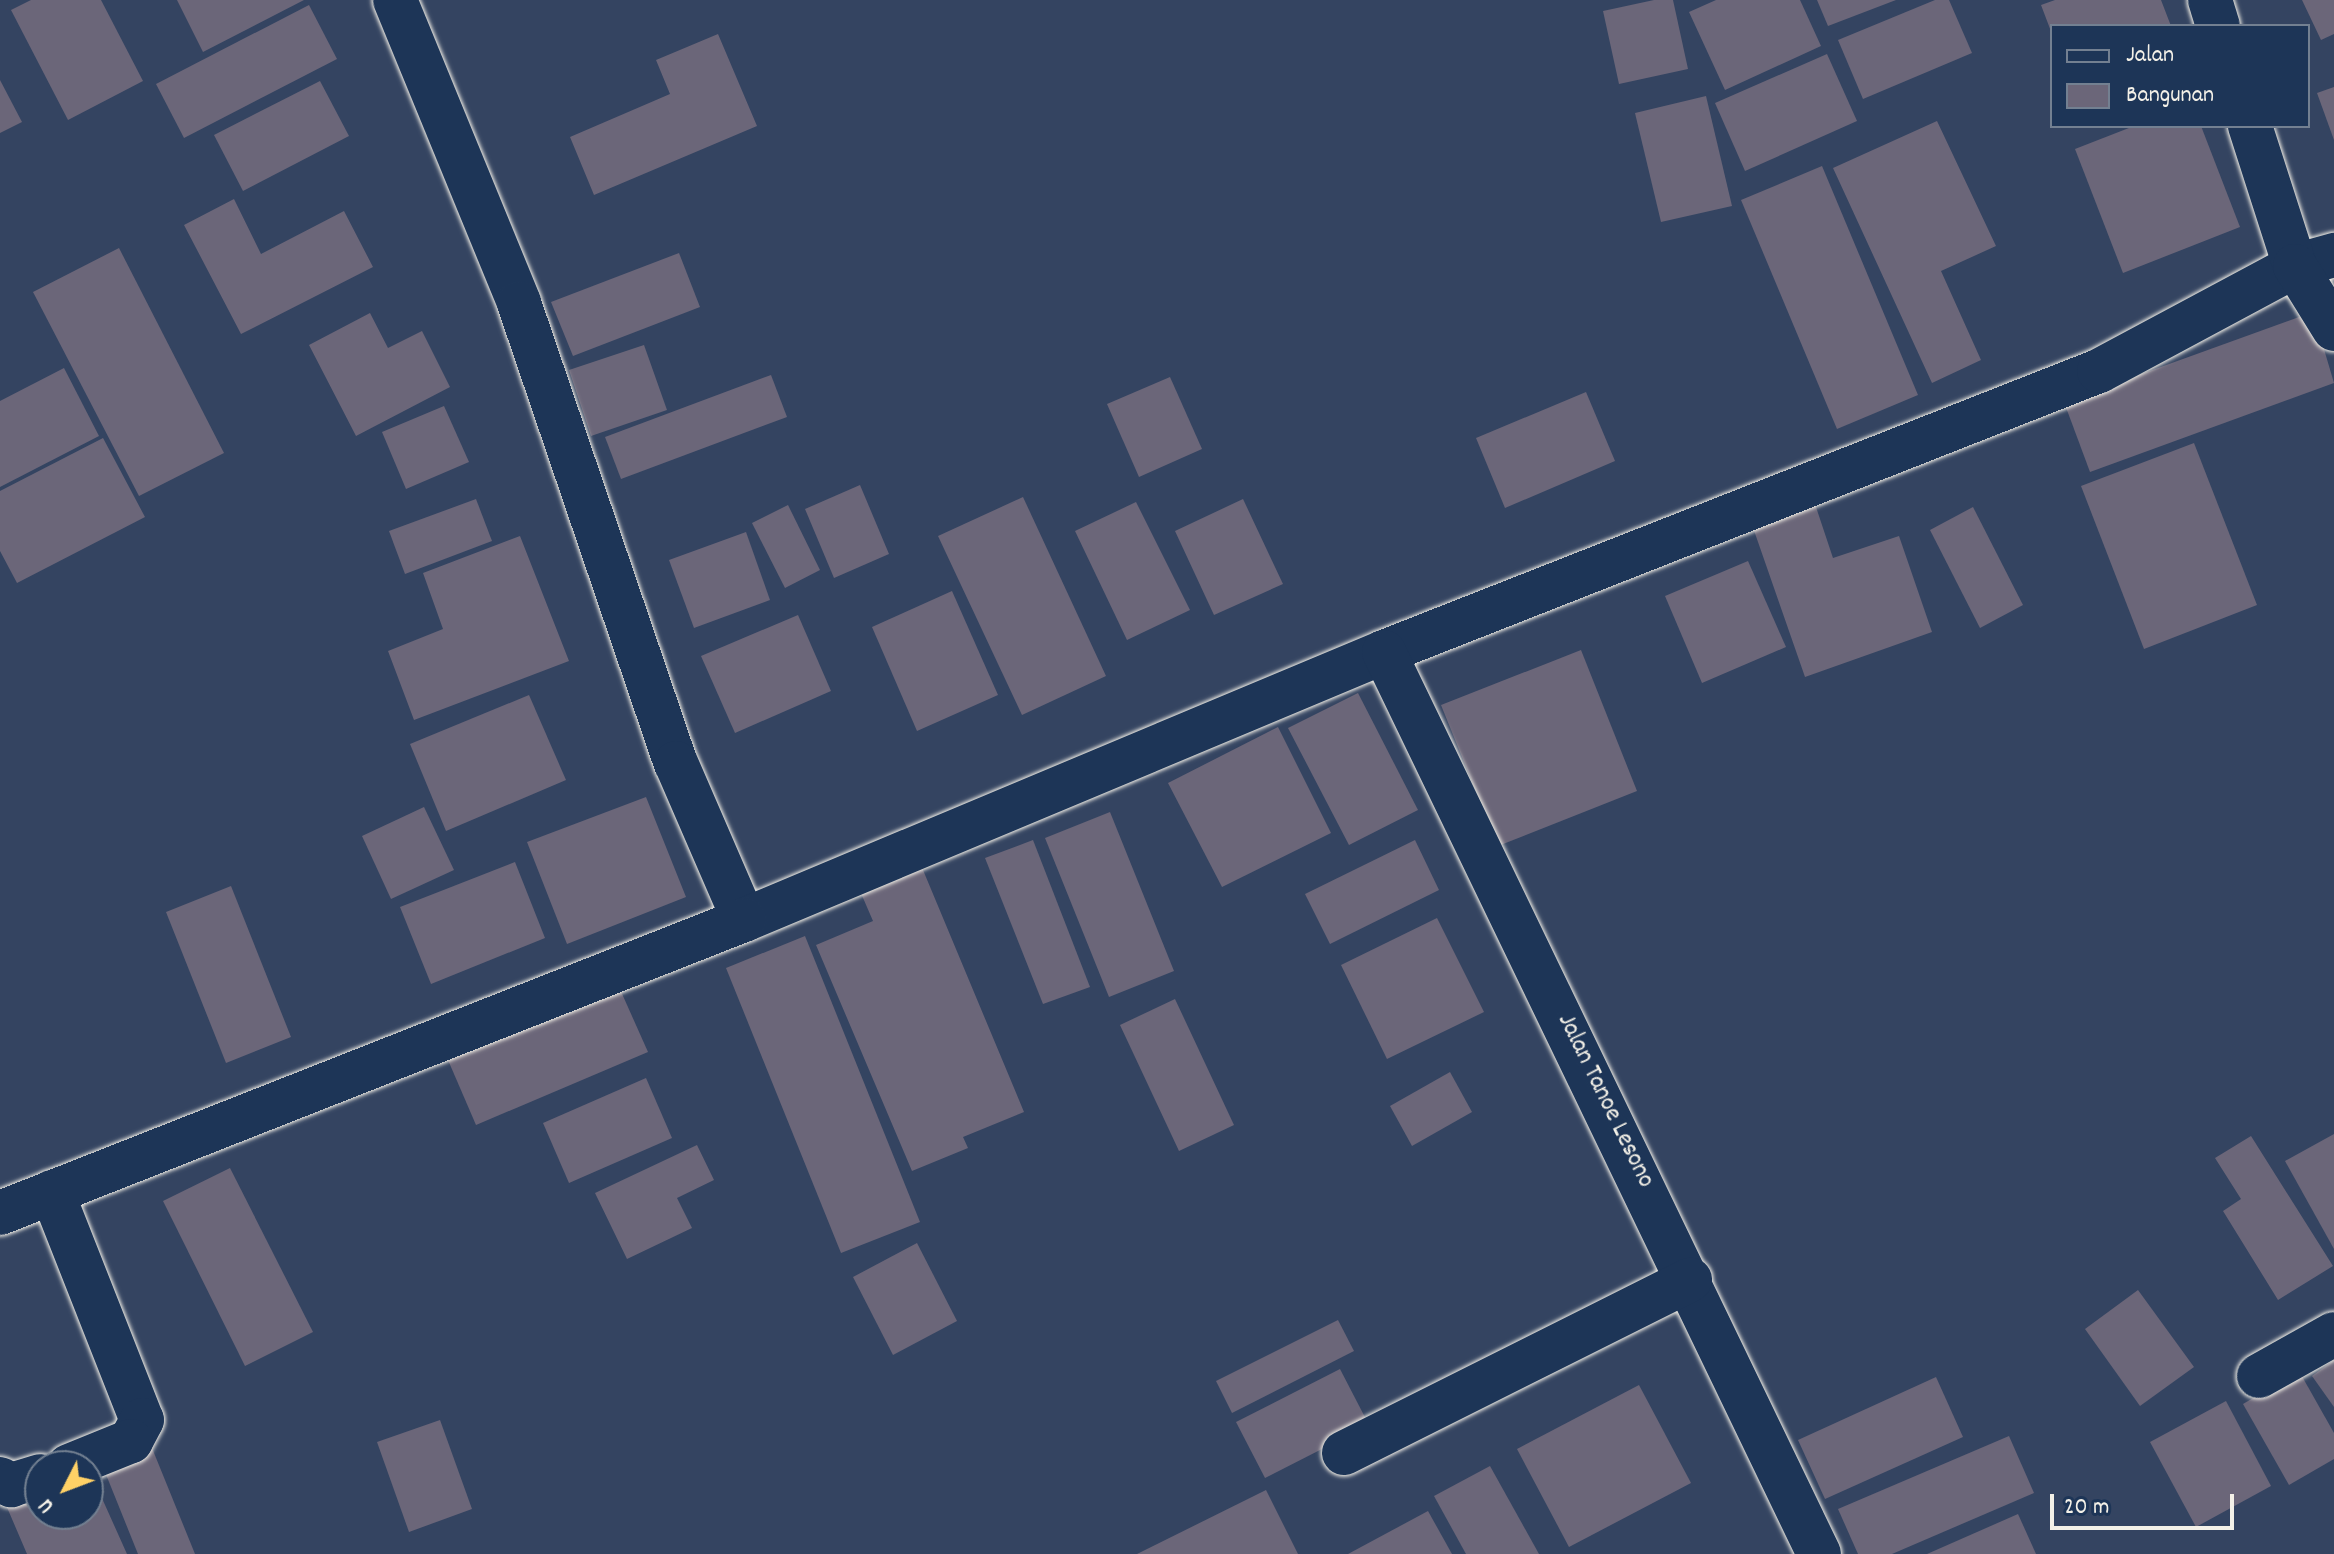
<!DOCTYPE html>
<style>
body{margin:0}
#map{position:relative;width:2334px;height:1554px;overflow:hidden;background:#344461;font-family:Dekko,sans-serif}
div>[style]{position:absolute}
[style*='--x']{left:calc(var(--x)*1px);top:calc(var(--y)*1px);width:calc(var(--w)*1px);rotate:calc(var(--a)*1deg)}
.building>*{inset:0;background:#6b6679}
.roads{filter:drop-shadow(0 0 2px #f4f1e8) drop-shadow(0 0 2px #f4f1e8)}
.minor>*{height:44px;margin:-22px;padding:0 22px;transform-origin:22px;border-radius:22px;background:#1d3557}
span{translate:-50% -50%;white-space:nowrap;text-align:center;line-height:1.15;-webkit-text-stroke:8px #1d3557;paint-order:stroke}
.street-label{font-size:26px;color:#f4f1e8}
.legend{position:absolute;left:2050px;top:24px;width:260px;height:104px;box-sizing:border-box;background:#1d3557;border:2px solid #738091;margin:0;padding:10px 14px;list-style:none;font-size:24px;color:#f4f1e8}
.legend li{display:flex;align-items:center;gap:16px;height:40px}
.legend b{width:40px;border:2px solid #738091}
.north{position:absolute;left:24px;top:1450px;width:80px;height:80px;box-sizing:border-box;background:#1d3557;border:2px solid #738091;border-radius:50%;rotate:228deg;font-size:22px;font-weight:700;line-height:32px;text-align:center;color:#f4f1e8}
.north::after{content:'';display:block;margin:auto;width:28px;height:36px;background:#ffd166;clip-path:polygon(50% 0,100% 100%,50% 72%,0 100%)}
.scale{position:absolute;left:2050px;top:1494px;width:184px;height:36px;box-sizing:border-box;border:4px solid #f4f1e8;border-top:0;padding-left:10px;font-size:24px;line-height:28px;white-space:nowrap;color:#f4f1e8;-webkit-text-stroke:6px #1d3557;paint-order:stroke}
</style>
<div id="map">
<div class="building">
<i style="clip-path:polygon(31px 0,101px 0,143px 81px,68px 120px,11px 10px)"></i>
<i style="clip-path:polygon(177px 0,304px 0,203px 52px)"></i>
<i style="clip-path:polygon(1654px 0,1673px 0,1688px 69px,1619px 84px,1603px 11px)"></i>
<i style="clip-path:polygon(1716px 0,1800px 0,1821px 46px,1725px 90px,1689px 12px)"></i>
<i style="clip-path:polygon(1817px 0,1896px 0,1828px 26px)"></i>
<i style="clip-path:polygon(1935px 0,1949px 0,1972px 53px,1863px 99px,1838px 40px)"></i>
<i style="clip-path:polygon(2055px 0,2161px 0,2171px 26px,2052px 26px,2052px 34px,2041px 5px)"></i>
<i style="clip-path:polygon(2302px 0,2334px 0,2334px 34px,2321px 40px)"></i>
<i style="clip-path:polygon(309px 5px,337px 59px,184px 138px,156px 84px)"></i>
<i style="clip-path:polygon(718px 34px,757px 126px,594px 195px,570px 137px,670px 94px,656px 60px)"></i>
<i style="clip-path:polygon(1827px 54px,1857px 121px,1745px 171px,1715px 103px)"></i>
<i style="clip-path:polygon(0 80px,22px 122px,0 133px)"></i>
<i style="clip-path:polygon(320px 81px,349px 136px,243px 191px,214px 135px)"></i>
<i style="clip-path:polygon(2334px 87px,2334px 140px,2317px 93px)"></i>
<i style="clip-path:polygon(1706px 96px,1732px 206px,1661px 222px,1635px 113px)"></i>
<i style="clip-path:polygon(1937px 121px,1996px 246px,1941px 271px,1981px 360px,1932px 383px,1833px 168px)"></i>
<i style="clip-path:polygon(2134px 126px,2201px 126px,2240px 227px,2123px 273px,2075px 149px)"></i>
<i style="clip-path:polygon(1822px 166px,1918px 395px,1837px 429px,1741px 200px)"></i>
<i style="clip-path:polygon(234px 199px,261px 254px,344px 211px,373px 267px,241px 334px,184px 225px)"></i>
<i style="clip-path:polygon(119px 248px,224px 453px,139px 496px,33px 292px)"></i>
<i style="clip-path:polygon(679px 253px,700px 307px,573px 356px,551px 302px)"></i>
<i style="clip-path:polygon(2313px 312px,2334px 383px,2090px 472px,2064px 402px)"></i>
<i style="clip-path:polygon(370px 313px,388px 348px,422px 331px,450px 387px,356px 436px,309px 345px)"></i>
<i style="clip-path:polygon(644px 345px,667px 410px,591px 436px,569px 370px)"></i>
<i style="clip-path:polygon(64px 368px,99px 436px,0 487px,0 401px)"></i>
<i style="clip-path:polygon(771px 375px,787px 417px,621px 479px,605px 437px)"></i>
<i style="clip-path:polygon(1170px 377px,1202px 449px,1139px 477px,1107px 404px)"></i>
<i style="clip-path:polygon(1586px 392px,1615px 461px,1505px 508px,1476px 438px)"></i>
<i style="clip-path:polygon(444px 406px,469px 462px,406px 489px,382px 432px)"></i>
<i style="clip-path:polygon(103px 438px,145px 517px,17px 583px,0 551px,0 491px)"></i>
<i style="clip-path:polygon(2194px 443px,2257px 605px,2144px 649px,2081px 486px)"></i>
<i style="clip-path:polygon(860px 485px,889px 554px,834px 578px,805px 509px)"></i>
<i style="clip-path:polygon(1023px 497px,1106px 676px,1022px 715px,938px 536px)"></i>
<i style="clip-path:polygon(1813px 498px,1833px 558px,1899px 536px,1932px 632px,1805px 677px,1750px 519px)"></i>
<i style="clip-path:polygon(476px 499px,492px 541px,405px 574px,389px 531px)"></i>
<i style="clip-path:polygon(1243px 499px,1283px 584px,1214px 615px,1175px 531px)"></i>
<i style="clip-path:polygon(1136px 502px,1190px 610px,1127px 640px,1075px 531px)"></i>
<i style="clip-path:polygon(788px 505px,820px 570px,785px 588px,752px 523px)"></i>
<i style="clip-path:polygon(1973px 507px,2023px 605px,1980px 628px,1930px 530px)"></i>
<i style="clip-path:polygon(746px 532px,770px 600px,694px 628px,669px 560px)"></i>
<i style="clip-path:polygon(520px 536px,569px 661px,414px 720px,388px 651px,443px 629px,423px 573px)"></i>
<i style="clip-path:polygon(1748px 561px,1786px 647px,1702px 683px,1665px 596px)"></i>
<i style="clip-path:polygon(952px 591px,998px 695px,917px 731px,872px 627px)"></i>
<i style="clip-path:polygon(798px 615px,831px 691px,735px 733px,701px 656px)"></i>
<i style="clip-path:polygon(1581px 650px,1637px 791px,1498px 846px,1441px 705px)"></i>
<i style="clip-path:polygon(1358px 693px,1418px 810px,1349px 845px,1288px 728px)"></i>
<i style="clip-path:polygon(529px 695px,566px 780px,446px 831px,410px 744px)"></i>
<i style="clip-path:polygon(1278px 727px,1331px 833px,1222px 887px,1168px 783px)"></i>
<i style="clip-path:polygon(646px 797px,686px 897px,567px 944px,527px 842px)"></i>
<i style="clip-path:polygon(424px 807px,454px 870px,391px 899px,362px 836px)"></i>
<i style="clip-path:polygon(1110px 812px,1174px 971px,1109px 997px,1045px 838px)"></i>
<i style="clip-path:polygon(1033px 840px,1090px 987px,1043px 1004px,985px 858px)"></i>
<i style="clip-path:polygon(1415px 840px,1439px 890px,1330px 944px,1305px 894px)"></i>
<i style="clip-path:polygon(918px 858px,1024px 1112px,963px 1137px,968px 1148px,912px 1171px,816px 945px,873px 921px,857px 884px)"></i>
<i style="clip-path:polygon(515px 862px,545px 938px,431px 984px,400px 907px)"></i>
<i style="clip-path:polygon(231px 886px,291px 1037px,226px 1063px,166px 912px)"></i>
<i style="clip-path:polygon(1437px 918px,1484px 1012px,1387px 1059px,1341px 965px)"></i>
<i style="clip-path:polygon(805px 936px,920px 1222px,841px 1253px,726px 968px)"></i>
<i style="clip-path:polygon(619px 987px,648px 1052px,476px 1125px,448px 1060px)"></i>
<i style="clip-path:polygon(1175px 999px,1234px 1125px,1179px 1151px,1120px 1025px)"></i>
<i style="clip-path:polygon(1450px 1072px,1472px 1112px,1412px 1146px,1390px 1106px)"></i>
<i style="clip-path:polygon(646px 1078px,672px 1138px,569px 1183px,543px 1123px)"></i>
<i style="clip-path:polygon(2334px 1134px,2334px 1249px,2285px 1161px)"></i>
<i style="clip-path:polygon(2251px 1136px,2333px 1266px,2278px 1300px,2223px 1211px,2241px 1199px,2215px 1158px)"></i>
<i style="clip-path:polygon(697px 1145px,714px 1180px,677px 1198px,692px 1228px,627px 1259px,595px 1193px)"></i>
<i style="clip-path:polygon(230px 1168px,313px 1332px,245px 1366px,163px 1201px)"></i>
<i style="clip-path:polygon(917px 1243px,957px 1321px,893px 1355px,853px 1277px)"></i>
<i style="clip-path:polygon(2138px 1290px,2194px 1367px,2140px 1406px,2085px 1329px)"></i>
<i style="clip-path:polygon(1338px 1320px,1354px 1351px,1232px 1413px,1216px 1381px)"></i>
<i style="clip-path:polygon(2334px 1360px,2334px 1407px,2312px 1376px)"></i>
<i style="clip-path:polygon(1340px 1369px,1369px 1425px,1265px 1478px,1236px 1422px)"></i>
<i style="clip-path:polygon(2299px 1371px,2334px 1433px,2334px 1459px,2289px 1485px,2243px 1404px)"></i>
<i style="clip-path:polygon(1936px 1377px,1963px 1437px,1825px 1499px,1798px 1440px)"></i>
<i style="clip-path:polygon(1639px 1385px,1691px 1483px,1569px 1547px,1517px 1449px)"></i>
<i style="clip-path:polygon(2226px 1401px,2271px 1486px,2196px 1527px,2150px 1442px)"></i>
<i style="clip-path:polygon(440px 1420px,472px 1509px,409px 1532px,377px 1442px)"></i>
<i style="clip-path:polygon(2009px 1436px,2034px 1493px,1892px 1554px,1858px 1554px,1838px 1509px)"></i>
<i style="clip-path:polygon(152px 1448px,195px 1554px,138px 1554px,103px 1467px)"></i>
<i style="clip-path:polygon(1490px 1466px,1539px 1554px,1466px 1554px,1434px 1496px)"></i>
<i style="clip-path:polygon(88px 1467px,127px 1554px,27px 1554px,3px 1498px,40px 1482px,40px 1514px,88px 1514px)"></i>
<i style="clip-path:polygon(1266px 1490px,1298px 1554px,1137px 1554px)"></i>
<i style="clip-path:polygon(1428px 1511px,1452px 1554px,1348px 1554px)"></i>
<i style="clip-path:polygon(2018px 1514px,2036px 1554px,1927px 1554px)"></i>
</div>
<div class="roads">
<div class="minor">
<i style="--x:395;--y:0;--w:327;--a:67.7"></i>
<i style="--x:519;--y:303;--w:486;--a:71.2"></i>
<i style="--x:676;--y:763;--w:171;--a:66.6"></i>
<i style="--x:744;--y:920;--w:694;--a:-22.72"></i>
<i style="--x:1384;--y:652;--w:768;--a:-21.46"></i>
<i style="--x:2099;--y:371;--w:222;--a:-28.2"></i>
<i style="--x:2295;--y:266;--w:41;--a:-15.8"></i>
<i style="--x:2210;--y:0;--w:27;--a:73"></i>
<i style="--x:2250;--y:126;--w:147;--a:72.2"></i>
<i style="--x:2295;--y:266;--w:74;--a:58.2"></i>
<i style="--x:1384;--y:652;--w:1001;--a:64.25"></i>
<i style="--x:52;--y:1192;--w:245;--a:68.5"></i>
<i style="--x:142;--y:1420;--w:24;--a:118"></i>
<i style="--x:131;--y:1441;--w:67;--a:158"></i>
<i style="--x:0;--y:1213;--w:800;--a:-21.5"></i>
<i style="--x:2259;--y:1376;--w:86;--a:-29.2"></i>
<i style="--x:1344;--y:1453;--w:387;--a:-26.6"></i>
<i style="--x:0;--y:1479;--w:13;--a:29"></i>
<i style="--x:11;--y:1485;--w:30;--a:-17"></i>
</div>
</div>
<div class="street-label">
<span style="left:1605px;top:1101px;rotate:64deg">Jalan Tanoe Lesono</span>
</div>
<ul class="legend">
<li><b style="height:10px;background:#1d3557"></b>Jalan</li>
<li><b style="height:22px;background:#6b6679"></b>Bangunan</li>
</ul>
<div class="north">U</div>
<div class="scale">20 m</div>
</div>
